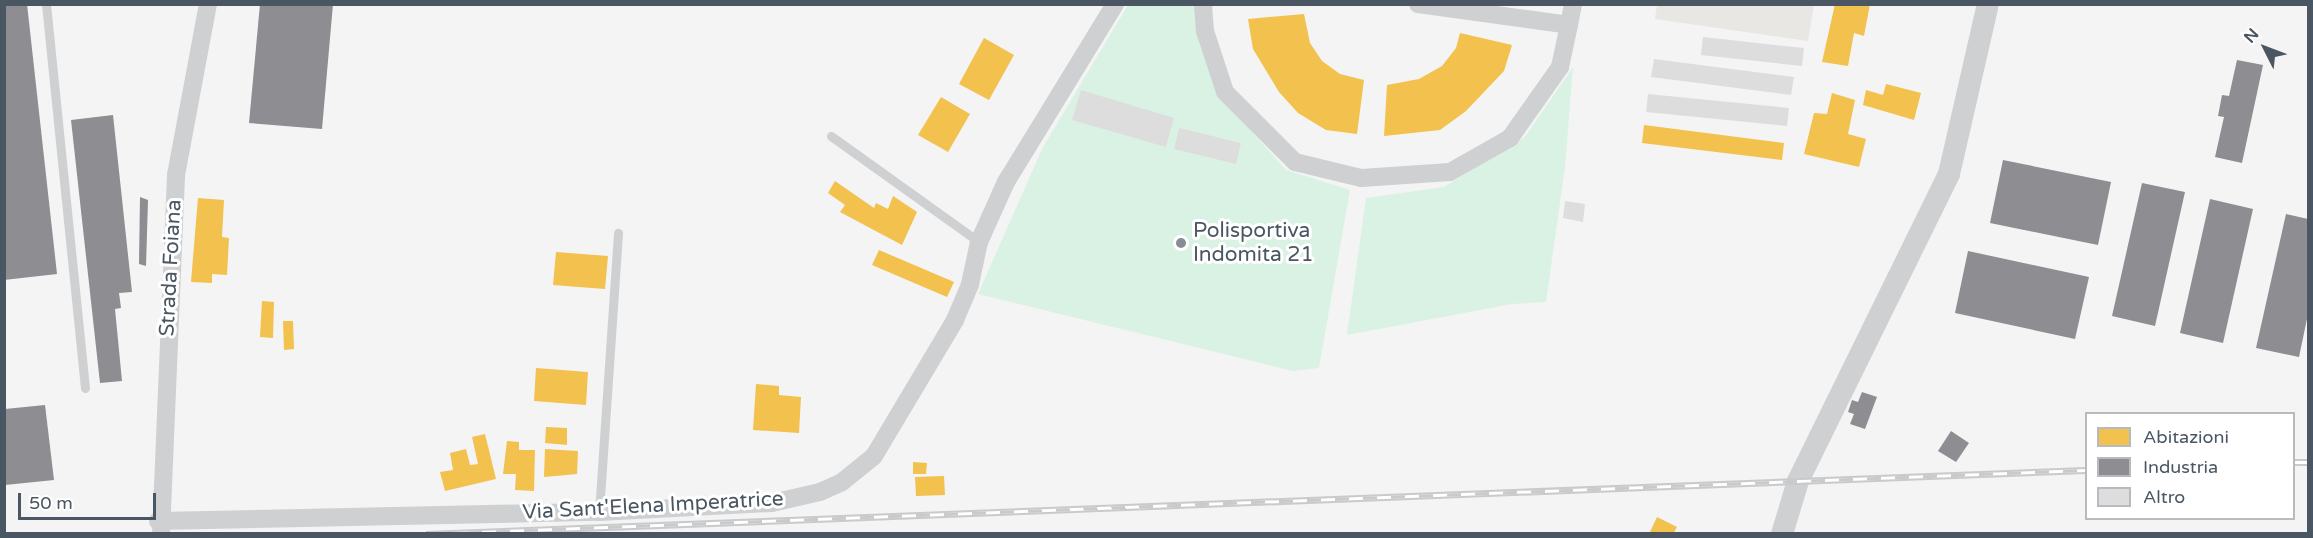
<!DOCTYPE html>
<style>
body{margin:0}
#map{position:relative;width:2313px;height:538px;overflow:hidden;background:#f4f4f4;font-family:"Varela Round",sans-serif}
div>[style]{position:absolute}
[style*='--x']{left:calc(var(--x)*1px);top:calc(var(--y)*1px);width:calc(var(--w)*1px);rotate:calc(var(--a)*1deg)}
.commercial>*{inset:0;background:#e8e7e3}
.green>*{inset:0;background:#d9f2e3}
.homes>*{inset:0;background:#f2c14e}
.industry>*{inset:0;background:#8d8d92}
.building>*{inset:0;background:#ddddde}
.service>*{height:9px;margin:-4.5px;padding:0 4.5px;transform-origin:4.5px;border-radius:4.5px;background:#ced0d2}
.minor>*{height:18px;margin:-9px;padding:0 9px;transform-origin:9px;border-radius:9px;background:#ced0d2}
.tertiary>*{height:22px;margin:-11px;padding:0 11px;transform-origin:11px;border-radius:11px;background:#ced0d2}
.rail>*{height:7px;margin-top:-3.5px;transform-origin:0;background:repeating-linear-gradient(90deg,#fff 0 14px,#c9cacc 0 28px);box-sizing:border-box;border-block:2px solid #c9cacc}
.dots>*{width:16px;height:16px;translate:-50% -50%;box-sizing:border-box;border:3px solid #fff;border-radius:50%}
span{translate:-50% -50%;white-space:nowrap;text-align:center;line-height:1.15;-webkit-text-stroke:6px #fff;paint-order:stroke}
.poi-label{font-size:21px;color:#4a5661}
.left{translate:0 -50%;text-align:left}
.street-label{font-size:21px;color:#4a5661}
.frame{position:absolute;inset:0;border:6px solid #4a5661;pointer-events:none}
.legend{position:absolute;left:2085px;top:412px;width:210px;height:108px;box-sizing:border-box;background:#fff;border:2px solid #b7bbc0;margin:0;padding:8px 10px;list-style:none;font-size:18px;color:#4a5661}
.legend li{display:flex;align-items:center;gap:12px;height:30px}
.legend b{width:30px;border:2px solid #b7bbc0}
.north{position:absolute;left:2235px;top:18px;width:60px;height:60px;-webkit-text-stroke:4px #fff;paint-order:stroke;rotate:312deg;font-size:16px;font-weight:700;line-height:24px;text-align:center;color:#4a5661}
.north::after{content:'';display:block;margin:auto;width:21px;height:27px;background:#4a5661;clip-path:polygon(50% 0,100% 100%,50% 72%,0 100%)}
.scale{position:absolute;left:18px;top:493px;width:138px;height:27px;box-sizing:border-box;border:3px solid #4a5661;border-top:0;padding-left:8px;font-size:18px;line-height:21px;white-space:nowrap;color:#4a5661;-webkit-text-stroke:4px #fff;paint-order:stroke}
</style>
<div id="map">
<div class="commercial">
<i style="clip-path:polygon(1657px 5px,1657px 4px,1814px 5px,1808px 41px,1655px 19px)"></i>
</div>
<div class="green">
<i style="clip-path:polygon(1128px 5px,1195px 5px,1220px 96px,1286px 170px,1350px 190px,1319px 368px,1293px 371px,978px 294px,1043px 147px)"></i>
<i style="clip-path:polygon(1573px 67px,1565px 167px,1546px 302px,1512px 304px,1347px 335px,1366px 198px,1444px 187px,1525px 137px)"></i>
</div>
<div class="homes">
<i style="clip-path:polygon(1835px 4px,1870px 4px,1864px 36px,1854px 33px,1848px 66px,1822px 62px)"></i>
<i style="clip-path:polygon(1304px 14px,1310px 43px,1322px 61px,1340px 74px,1364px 80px,1357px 134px,1326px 130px,1298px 113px,1279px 92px,1253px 49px,1248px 19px)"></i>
<i style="clip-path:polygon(1460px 33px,1512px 45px,1504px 71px,1466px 111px,1440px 130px,1384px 136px,1387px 85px,1419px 79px,1442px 66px,1456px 48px)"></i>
<i style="clip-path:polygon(984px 38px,1014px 55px,989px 100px,959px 84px)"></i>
<i style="clip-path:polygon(1886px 84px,1921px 93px,1914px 120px,1863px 105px,1866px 90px,1883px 95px)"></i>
<i style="clip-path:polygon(1832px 93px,1855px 100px,1848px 134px,1866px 139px,1859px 167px,1804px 154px,1814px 113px,1827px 114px)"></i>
<i style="clip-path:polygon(941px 97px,970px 114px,948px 152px,918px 135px)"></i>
<i style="clip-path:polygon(1644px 125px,1784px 143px,1782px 160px,1642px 143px)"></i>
<i style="clip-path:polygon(835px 181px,874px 208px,876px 203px,888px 209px,893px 196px,917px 212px,902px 245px,840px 212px,845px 205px,828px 193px)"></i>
<i style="clip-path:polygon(198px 198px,224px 200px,222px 237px,229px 238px,227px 275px,212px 274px,212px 283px,191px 282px)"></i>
<i style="clip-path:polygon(879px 250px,954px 282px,947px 297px,872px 265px)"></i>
<i style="clip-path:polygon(556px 252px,608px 256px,605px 289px,553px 285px)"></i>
<i style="clip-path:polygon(262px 301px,274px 302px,273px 338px,260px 337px)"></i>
<i style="clip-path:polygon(283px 321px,293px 321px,294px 349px,284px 350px)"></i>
<i style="clip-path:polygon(536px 368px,588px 372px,586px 405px,534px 401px)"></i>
<i style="clip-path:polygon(756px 384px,779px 386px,779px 395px,801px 397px,799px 433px,753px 430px)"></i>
<i style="clip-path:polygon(546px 427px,567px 428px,567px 445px,545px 443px)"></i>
<i style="clip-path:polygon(485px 434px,496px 479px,445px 491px,440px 472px,453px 470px,450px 453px,466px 449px,470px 465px,478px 464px,472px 437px)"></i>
<i style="clip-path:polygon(507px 441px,519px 442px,519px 450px,535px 450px,534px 491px,515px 490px,516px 474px,503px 474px)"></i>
<i style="clip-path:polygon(545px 449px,578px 451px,577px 474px,544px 477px)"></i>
<i style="clip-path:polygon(913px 462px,927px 463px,926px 474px,913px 474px)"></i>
<i style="clip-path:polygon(944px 476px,945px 495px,916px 496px,915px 477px)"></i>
<i style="clip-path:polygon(1657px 517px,1677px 527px,1673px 534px,1649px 534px)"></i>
</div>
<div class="industry">
<i style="clip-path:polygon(4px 4px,27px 4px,57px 274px,4px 280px)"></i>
<i style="clip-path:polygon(260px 4px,333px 4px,322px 129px,249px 123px)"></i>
<i style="clip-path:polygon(2237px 60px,2263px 65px,2242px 163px,2215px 157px,2224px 117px,2218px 116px,2222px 95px,2229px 96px)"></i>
<i style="clip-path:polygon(113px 115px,132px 292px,119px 293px,121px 308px,115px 309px,122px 381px,100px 383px,71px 120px)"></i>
<i style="clip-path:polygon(2003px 160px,2111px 182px,2098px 245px,1990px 223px)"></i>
<i style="clip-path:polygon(2142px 183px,2185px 192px,2155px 326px,2112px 316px)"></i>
<i style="clip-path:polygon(140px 197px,148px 200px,146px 266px,139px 264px)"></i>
<i style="clip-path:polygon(2210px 199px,2253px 209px,2223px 343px,2180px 333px)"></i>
<i style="clip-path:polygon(2286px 214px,2308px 219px,2308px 314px,2299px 357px,2256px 348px)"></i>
<i style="clip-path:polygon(1968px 251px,2089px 277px,2075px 339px,1955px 313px)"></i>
<i style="clip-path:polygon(1862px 392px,1877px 397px,1865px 429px,1850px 424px,1854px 414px,1848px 412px,1852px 400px,1858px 402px)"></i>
<i style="clip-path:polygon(45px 405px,54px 480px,5px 485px,5px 409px)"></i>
<i style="clip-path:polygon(1951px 431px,1969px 443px,1956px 462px,1938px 451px)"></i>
</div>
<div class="building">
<i style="clip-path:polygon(1703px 37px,1804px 48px,1802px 66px,1701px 55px)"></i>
<i style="clip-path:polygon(1654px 59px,1794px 77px,1791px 95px,1651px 77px)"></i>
<i style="clip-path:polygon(1081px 90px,1174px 118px,1166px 147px,1072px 120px)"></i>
<i style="clip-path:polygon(1648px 94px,1789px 108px,1787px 126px,1646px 112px)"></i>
<i style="clip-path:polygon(1179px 128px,1241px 143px,1236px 164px,1174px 149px)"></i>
<i style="clip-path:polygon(1565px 201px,1585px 204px,1583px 222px,1563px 218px)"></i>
</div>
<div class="service">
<i style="--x:46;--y:4;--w:386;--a:84.2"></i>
<i style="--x:831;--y:136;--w:182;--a:35.6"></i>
<i style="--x:599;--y:512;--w:280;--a:-86.1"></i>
</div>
<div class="minor">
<i style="--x:1203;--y:4;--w:27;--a:86"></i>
<i style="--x:1205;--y:31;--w:64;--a:71.8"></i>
<i style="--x:1225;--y:92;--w:99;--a:45"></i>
<i style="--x:1295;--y:162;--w:68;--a:13.6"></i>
<i style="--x:1361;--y:178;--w:89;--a:-3.9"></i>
<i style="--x:1450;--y:172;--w:69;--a:-29.5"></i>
<i style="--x:1510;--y:138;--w:87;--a:-54.8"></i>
<i style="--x:1560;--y:67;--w:43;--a:-77.9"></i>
<i style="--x:1418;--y:4;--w:152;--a:7.9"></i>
<i style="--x:1569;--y:25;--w:21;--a:-79"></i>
<i style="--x:158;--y:521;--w:441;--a:-1.2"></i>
<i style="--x:599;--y:512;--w:173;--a:-3"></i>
<i style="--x:772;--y:503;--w:49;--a:-12.9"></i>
<i style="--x:820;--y:492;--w:24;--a:-24"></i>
<i style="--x:842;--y:482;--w:41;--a:-39.1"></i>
<i style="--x:874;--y:456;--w:158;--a:-59.2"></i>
<i style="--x:955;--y:320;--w:39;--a:-67"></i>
<i style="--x:970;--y:284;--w:43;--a:-77.9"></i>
<i style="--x:979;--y:242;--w:66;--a:-65.8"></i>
<i style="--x:1006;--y:182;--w:209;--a:-58.5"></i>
<i style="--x:161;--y:534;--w:359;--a:-87.6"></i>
<i style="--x:176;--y:175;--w:174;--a:-79.4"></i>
</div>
<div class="tertiary">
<i style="--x:1782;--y:534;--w:55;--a:-73.2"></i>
<i style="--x:1798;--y:481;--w:342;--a:-63.8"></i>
<i style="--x:1949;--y:174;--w:174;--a:-77.1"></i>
</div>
<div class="rail">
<i style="--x:2294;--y:462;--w:14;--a:0"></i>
<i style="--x:426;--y:534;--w:1661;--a:-2.21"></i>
</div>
<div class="dots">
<i style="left:1181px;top:243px;background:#868d94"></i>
</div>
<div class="poi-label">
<span class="left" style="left:1193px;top:243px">Polisportiva<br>Indomita 21</span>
</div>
<div class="street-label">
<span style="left:171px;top:268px;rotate:-87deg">Strada Foiana</span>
<span style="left:653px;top:506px;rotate:-3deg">Via Sant'Elena Imperatrice</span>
</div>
<div class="frame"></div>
<ul class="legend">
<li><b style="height:16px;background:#f2c14e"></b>Abitazioni</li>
<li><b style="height:16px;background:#8d8d92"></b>Industria</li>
<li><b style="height:16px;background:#ddddde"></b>Altro</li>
</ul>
<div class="north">N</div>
<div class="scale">50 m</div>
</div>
